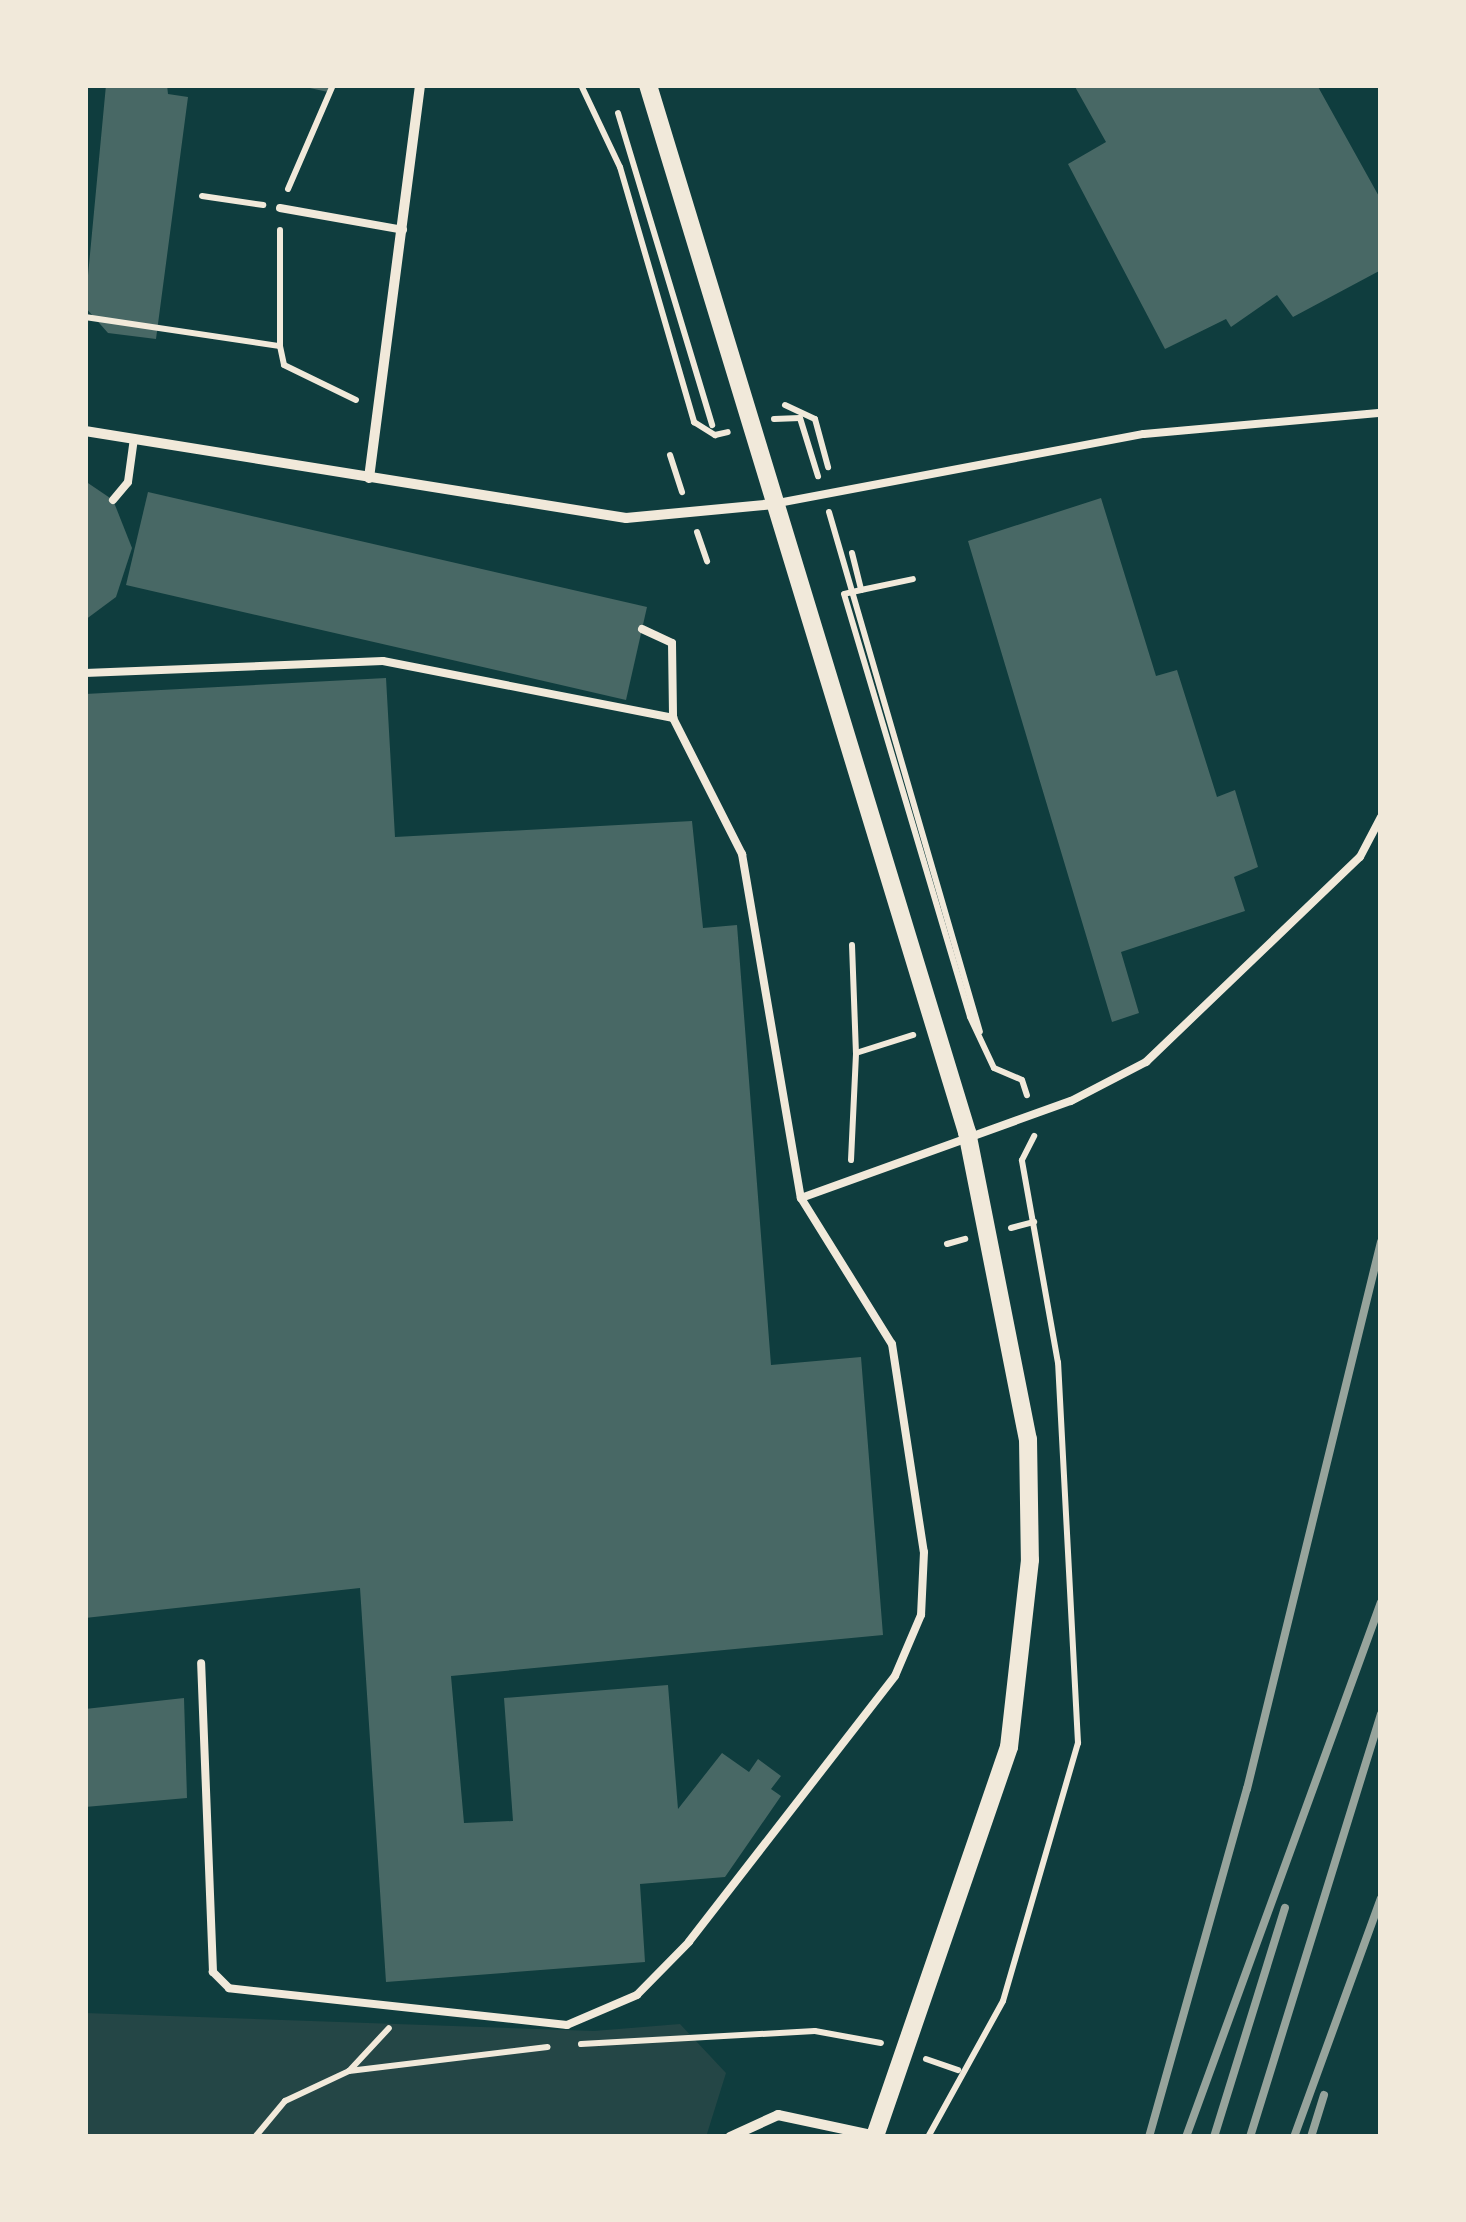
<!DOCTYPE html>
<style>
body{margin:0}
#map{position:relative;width:1466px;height:2222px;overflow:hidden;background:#0f3d3e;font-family:Arial,sans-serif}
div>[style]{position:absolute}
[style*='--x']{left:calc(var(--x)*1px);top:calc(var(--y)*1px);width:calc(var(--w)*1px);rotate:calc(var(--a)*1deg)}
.green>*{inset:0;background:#244646}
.building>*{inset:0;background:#486865}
.path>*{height:6px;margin:-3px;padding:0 3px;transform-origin:3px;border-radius:3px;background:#f1e9da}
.service>*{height:8px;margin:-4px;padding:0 4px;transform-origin:4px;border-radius:4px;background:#f1e9da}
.minor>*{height:10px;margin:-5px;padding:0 5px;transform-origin:5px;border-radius:5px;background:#f1e9da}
.tertiary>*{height:18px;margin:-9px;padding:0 9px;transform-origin:9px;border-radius:9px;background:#f1e9da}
.rail>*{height:8px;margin:-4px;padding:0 4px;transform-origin:4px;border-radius:4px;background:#97a49c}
span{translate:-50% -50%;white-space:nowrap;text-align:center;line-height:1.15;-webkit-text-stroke:9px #f1e9da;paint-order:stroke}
.frame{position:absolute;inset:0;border:88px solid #f1e9da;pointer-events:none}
</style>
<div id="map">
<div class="green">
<i style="clip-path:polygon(85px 2013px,594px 2031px,680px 2024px,726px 2073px,706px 2137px,85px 2137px)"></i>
</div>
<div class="building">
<i style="clip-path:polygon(106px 85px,167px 85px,168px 94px,188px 97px,156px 339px,108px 333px,85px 307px)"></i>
<i style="clip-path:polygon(296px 85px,329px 85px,328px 92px)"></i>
<i style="clip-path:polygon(1074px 85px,1317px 85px,1381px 200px,1381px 270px,1293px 317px,1277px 295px,1231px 327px,1226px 319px,1165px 349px,1068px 164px,1106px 142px)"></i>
<i style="clip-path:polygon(85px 481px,113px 500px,132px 548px,116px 597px,85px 620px)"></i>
<i style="clip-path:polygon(148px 492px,647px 607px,626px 700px,126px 585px)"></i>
<i style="clip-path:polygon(1101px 498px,1156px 676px,1177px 670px,1217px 797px,1235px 790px,1258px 867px,1234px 877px,1245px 911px,1121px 952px,1139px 1013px,1112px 1022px,968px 541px)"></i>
<i style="clip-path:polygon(386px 678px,395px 837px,692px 821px,703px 928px,737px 925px,771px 1365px,861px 1357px,883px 1635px,451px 1676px,464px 1823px,513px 1821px,504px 1698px,668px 1685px,678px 1809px,722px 1753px,749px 1772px,758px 1759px,781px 1776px,771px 1789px,781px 1796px,725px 1877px,640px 1884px,645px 1962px,386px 1982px,360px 1588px,85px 1618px,85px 694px)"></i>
<i style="clip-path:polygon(184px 1698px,187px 1798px,85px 1807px,85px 1709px)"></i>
</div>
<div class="path">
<i style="--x:581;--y:85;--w:91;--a:64.6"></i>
<i style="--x:620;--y:167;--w:266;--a:73.8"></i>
<i style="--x:694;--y:422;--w:25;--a:32"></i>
<i style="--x:715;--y:435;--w:13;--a:-13"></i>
<i style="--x:618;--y:113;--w:326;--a:73.2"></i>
<i style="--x:288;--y:189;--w:113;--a:-66.6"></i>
<i style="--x:202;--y:196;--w:62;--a:8.4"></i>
<i style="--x:85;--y:317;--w:197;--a:8.5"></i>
<i style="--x:280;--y:346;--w:116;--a:-90"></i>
<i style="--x:280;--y:346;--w:19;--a:78"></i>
<i style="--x:284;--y:365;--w:80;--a:25.9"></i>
<i style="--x:785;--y:405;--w:33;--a:25"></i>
<i style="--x:815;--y:419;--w:50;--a:74.8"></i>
<i style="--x:774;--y:419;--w:26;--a:-2"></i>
<i style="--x:800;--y:418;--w:61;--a:72.8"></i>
<i style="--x:670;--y:455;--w:39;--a:72"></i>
<i style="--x:829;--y:512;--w:541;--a:73.81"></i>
<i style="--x:697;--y:532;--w:31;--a:71"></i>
<i style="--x:852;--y:553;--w:38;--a:76"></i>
<i style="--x:861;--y:590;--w:17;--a:167"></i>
<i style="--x:844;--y:594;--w:441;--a:73.4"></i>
<i style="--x:970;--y:1017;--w:56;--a:64.8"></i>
<i style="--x:994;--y:1068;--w:30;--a:23"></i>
<i style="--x:1022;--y:1080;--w:16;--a:72"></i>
<i style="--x:861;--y:590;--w:53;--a:-11.9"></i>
<i style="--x:852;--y:945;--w:108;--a:87.9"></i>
<i style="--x:851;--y:1160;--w:107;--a:-87.3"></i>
<i style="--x:856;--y:1053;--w:60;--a:-17.5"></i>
<i style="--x:1011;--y:1228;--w:24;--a:-15"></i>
<i style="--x:947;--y:1244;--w:19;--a:-16"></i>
<i style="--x:581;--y:2044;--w:234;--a:-3.2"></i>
<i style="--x:815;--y:2031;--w:67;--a:10.3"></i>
<i style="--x:926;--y:2059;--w:34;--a:19"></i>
<i style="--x:350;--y:2070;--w:57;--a:-47.1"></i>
<i style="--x:255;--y:2137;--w:47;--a:-50.2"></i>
<i style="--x:285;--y:2101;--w:71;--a:-25.1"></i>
<i style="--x:349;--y:2071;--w:200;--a:-6.9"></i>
<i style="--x:928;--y:2137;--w:155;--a:-61.1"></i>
<i style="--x:1003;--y:2001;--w:269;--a:-73.8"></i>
<i style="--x:1078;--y:1743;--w:381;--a:-93"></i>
<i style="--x:1058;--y:1363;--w:206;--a:-100.1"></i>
<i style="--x:1022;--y:1160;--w:27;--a:-63"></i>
</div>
<div class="service">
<i style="--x:280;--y:208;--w:125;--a:10.1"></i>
<i style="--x:113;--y:500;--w:23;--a:-50"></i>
<i style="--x:128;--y:482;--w:44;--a:-82.2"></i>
<i style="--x:778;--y:503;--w:372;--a:-10.7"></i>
<i style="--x:1144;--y:434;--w:238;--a:-5.1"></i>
<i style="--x:642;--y:629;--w:33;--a:25"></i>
<i style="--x:672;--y:643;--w:75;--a:89.2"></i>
<i style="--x:85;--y:673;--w:298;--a:-2.3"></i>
<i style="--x:383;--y:661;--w:296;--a:11.1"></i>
<i style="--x:673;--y:718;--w:153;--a:63.1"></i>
<i style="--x:742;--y:854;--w:349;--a:80.3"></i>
<i style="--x:801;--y:1198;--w:172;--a:58.1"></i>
<i style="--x:892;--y:1344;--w:210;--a:81.3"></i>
<i style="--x:924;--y:1552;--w:63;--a:92.7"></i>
<i style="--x:921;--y:1615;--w:66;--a:113.1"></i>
<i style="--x:895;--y:1676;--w:336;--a:127.8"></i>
<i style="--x:689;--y:1942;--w:74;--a:134.5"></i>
<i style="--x:637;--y:1995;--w:76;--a:156.8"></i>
<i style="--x:567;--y:2025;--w:340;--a:-173.8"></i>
<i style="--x:229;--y:1988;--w:23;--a:-135"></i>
<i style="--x:213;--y:1972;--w:309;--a:-92.2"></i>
<i style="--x:801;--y:1198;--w:287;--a:-19.8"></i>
<i style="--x:1071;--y:1101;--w:85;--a:-27.5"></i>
<i style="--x:1146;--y:1062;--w:296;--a:-43.8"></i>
<i style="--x:1360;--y:857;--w:45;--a:-62.3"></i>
</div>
<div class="minor">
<i style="--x:85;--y:431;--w:548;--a:9.14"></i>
<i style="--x:626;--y:518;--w:148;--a:-5.4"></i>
<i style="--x:369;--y:478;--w:396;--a:-82.6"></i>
<i style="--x:730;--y:2137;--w:53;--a:-24.6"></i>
<i style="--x:778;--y:2115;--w:100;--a:12.1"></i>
</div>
<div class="tertiary">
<i style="--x:648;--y:85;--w:1095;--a:73.06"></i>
<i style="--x:967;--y:1132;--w:313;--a:78.8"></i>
<i style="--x:1028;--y:1439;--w:121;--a:89.1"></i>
<i style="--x:1030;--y:1560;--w:188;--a:96.4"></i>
<i style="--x:1009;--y:1747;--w:412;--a:109"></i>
</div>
<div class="rail">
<i style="--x:1149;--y:2137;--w:362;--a:-74.3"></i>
<i style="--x:1247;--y:1789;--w:563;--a:-76.24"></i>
<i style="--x:1186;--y:2137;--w:569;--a:-69.97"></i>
<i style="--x:1214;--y:2137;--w:240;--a:-72.8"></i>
<i style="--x:1250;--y:2137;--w:443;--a:-72.8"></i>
<i style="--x:1294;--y:2137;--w:254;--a:-70"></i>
<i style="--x:1311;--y:2137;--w:44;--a:-72.8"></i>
</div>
<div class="frame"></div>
</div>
